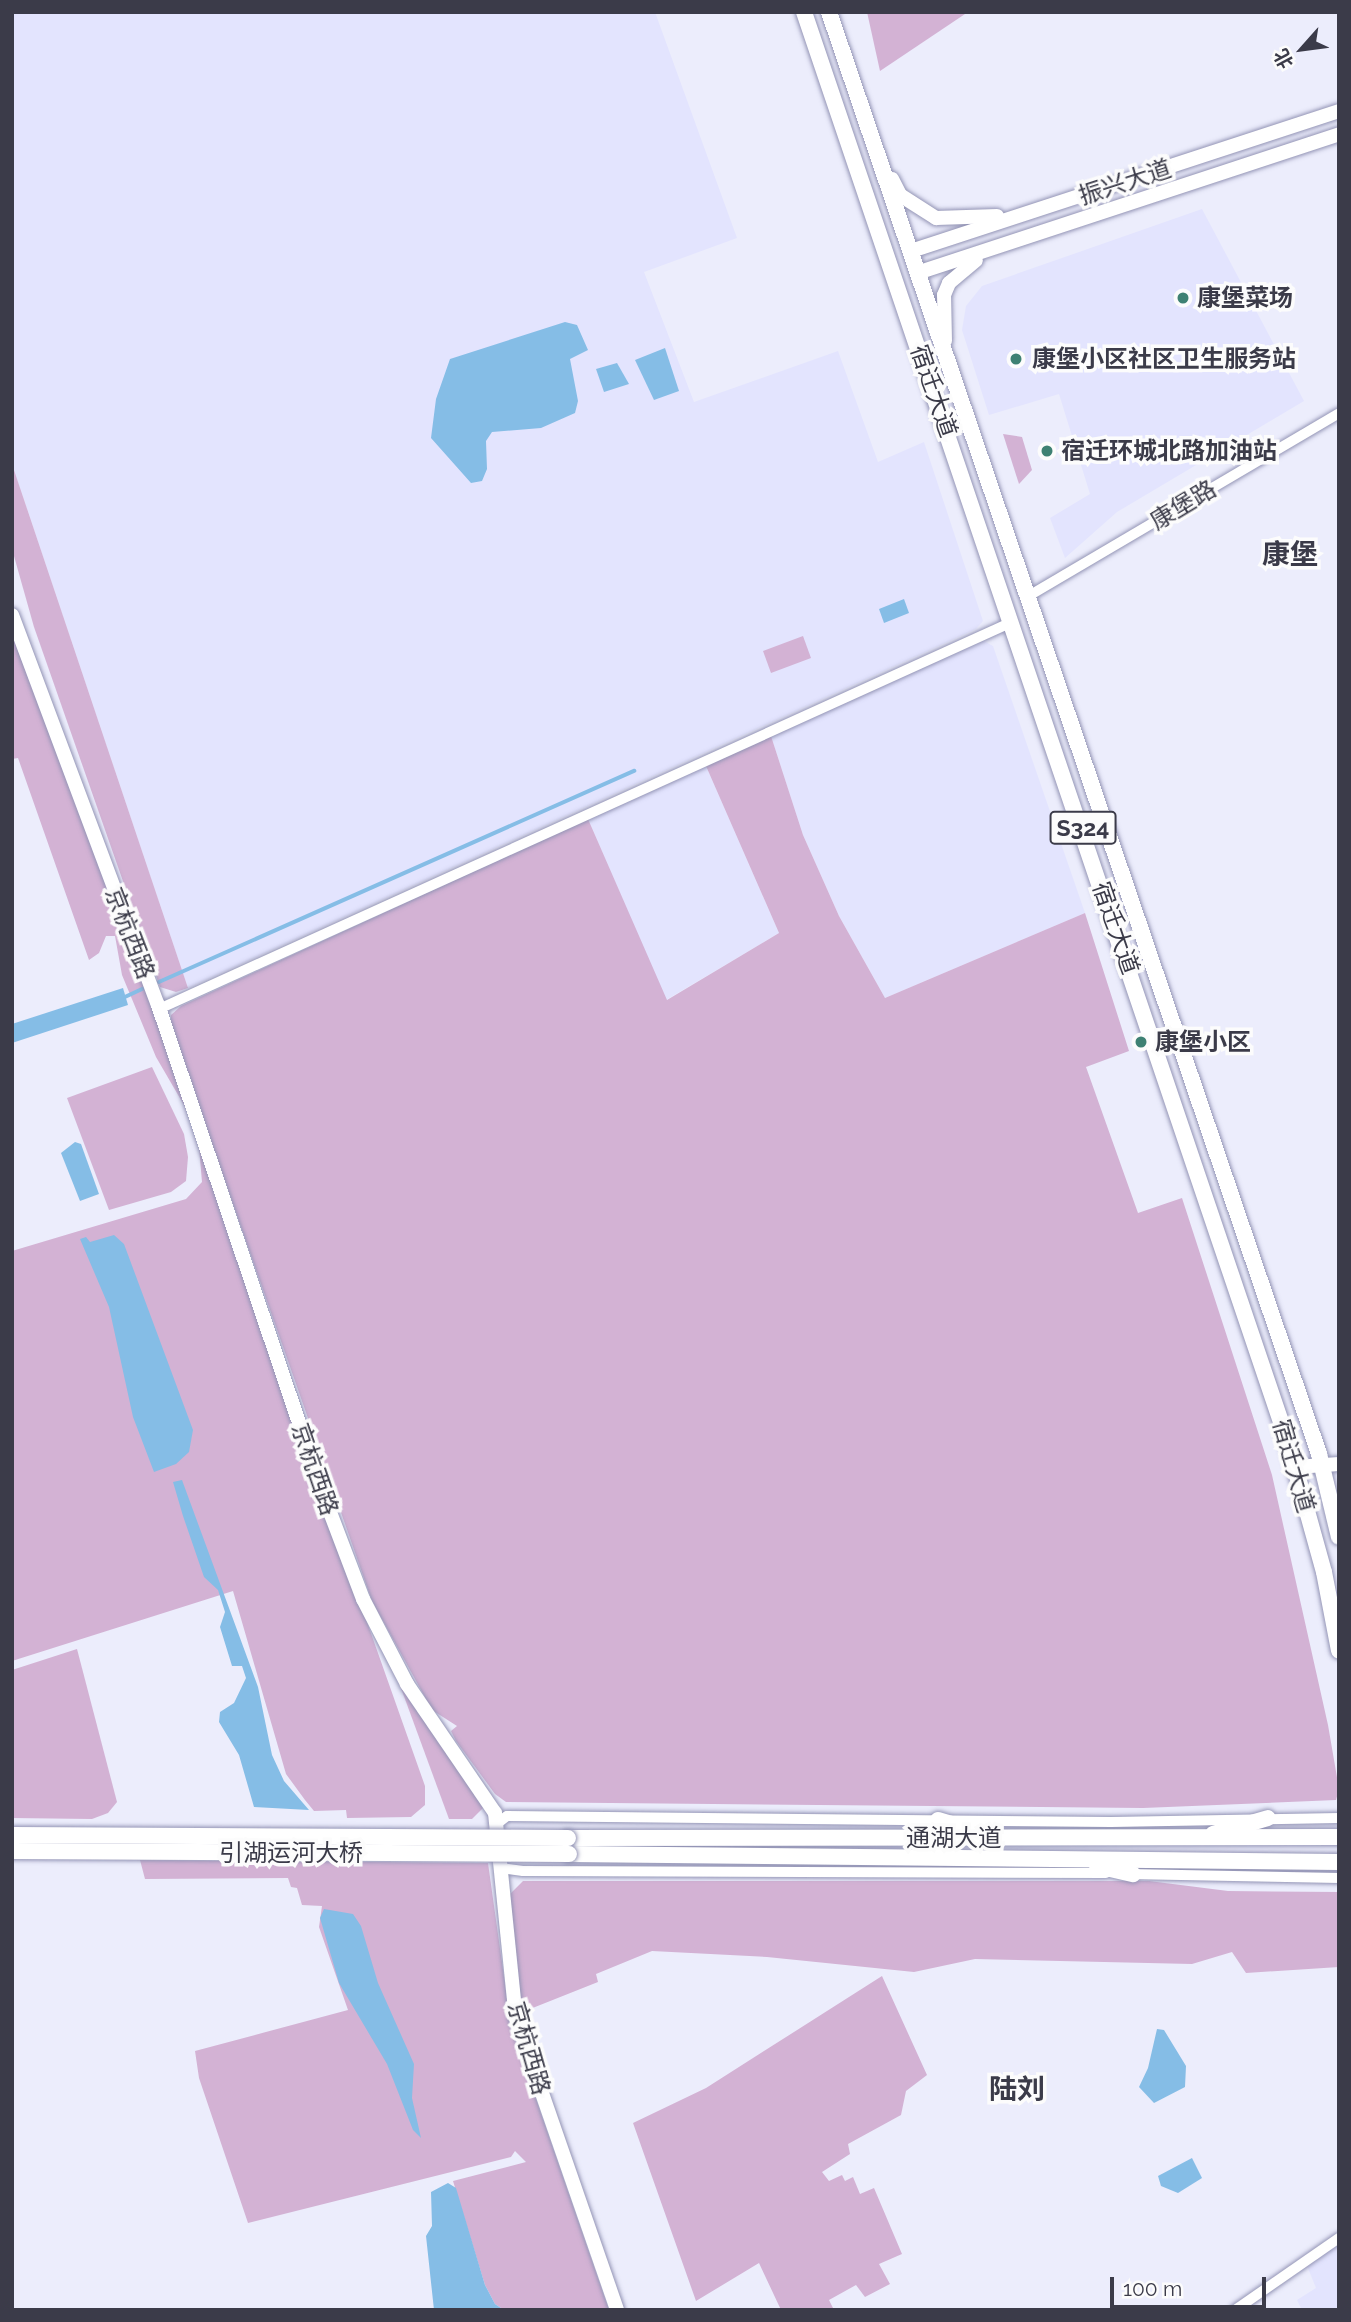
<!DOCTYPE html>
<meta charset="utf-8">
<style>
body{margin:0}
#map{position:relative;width:1351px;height:2322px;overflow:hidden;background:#ecedfc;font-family:Raleway,"Noto Sans SC",sans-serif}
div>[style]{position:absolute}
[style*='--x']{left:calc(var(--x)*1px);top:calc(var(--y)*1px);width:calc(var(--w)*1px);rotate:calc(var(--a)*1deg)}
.built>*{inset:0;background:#e3e4fe}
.green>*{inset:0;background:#d3b2d4}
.water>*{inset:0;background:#85bde6}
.stream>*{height:3.5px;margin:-1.75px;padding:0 1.75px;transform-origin:1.75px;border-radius:1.75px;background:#85bde6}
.roads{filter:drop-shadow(0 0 2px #9394b5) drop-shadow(0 0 2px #9394b5)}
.street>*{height:10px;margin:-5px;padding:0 5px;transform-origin:5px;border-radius:5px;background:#fff}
.secondary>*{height:14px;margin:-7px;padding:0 7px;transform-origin:7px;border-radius:7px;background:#fff}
.primary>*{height:16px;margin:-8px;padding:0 8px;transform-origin:8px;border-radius:8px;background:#fff}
.bridges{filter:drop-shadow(0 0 2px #9394b5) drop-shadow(0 0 2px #9394b5)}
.primary-bridge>*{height:16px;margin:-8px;padding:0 8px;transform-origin:8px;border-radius:8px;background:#fff}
.dots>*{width:19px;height:19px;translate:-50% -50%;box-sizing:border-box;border:4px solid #fcfcfc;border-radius:50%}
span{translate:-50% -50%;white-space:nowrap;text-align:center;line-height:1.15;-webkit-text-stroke:7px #fcfcfc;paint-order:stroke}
.shield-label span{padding:2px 5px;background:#fcfcfc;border:2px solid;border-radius:5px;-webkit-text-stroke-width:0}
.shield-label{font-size:23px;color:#3b3b49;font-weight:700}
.street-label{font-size:24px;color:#3b3b49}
.poi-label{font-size:24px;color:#3b3b49;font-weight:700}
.left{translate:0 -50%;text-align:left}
.quarter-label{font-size:28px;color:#3b3b49;font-weight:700}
.frame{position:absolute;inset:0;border:14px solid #3b3b49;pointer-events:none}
.north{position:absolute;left:1267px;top:14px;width:70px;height:70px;-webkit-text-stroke:5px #fcfcfc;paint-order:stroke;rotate:242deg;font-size:19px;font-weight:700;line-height:28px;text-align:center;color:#3b3b49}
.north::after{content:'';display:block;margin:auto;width:24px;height:32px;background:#3b3b49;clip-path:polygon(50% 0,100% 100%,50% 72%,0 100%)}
.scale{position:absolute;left:1110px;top:2277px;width:156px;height:32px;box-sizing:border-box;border:4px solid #3b3b49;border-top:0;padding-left:9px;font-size:21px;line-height:24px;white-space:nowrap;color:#3b3b49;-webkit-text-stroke:5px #fcfcfc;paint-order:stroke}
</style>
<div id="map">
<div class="built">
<i style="clip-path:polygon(12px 12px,655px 12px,737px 238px,644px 272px,694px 402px,838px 351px,878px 462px,924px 442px,983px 621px,976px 629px,188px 988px,12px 464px)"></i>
<i style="clip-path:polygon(1202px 209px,1304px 401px,1117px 512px,1065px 558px,1050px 518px,1090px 494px,1059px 394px,989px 415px,962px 330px,966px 306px,982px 286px)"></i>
<i style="clip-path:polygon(982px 640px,993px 646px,1085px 913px,885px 998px,839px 916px,803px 835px,771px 736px)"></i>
<i style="clip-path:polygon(706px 766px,779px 933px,666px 1000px,588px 819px)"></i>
<i style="clip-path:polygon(1339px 2240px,1339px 2310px,1302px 2310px,1297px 2300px,1316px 2288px,1306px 2263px)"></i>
</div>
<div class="green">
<i style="clip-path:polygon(867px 12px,968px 12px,880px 71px)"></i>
<i style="clip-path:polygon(1003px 434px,1022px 437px,1032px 470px,1019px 484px)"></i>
<i style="clip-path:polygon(12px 464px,188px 988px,176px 992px,160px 987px,34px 627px,12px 549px)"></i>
<i style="clip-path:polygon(12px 632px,135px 959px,188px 1112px,156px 1057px,122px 975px,115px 936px,106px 936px,99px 953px,89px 960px,18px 758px,12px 759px)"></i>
<i style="clip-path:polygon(803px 636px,811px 658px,771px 673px,763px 651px)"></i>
<i style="clip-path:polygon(771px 736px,803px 835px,839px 916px,885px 998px,1085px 913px,1129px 1051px,1086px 1067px,1138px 1213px,1182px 1198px,1272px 1475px,1328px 1725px,1339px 1789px,1336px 1800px,1143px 1808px,506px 1802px,495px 1794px,456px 1741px,451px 1731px,457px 1726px,432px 1710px,372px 1601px,171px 1027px,171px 1015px,181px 1006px,588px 819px,667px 1000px,779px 933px,706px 766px)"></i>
<i style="clip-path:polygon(152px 1067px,184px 1134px,188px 1157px,186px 1181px,171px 1192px,109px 1210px,67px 1098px)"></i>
<i style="clip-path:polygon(199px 1147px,425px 1786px,425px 1805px,411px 1817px,347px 1818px,346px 1810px,314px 1811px,305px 1800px,286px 1774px,233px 1591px,12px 1661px,12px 1251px,186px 1199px,202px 1182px)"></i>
<i style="clip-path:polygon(77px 1649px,117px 1802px,108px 1813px,92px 1819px,12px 1818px,12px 1670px)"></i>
<i style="clip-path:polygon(398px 1680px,483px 1808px,472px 1819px,449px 1819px)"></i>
<i style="clip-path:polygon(140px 1860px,488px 1863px,511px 2027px,609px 2310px,504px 2310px,495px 2304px,485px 2285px,453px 2181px,526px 2162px,515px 2151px,511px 2157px,248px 2223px,199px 2078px,195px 2051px,348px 2010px,319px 1927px,322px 1906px,302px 1905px,297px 1888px,291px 1887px,288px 1878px,145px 1879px)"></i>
<i style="clip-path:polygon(523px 1881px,1149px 1881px,1228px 1891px,1339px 1892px,1339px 1967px,1246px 1973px,1232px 1952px,1192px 1964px,975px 1959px,914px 1972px,767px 1957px,652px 1951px,596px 1974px,598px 1982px,520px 2013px,508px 1896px)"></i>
<i style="clip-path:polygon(882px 1976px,927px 2075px,906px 2091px,901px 2115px,848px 2144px,850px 2154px,822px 2172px,829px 2181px,842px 2175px,845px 2181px,853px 2177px,860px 2194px,874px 2188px,902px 2254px,879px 2264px,890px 2284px,865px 2297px,856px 2285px,829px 2300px,834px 2310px,781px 2310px,759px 2263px,696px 2301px,633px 2123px,706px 2088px)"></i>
</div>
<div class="water">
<i style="clip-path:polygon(565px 322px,577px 325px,588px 350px,570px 359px,578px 401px,575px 413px,541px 428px,492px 432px,486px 441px,487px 469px,482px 481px,471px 483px,431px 438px,436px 399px,450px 359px)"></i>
<i style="clip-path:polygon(665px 348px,679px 391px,654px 400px,635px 360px)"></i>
<i style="clip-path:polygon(617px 363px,629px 384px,604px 392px,596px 369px)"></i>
<i style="clip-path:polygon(904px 599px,909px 613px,884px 623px,879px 609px)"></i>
<i style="clip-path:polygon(123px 988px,128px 1005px,12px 1043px,12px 1024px)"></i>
<i style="clip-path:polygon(75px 1142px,81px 1144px,99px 1194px,80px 1201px,61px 1153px)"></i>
<i style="clip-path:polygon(114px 1235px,124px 1244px,193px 1430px,189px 1452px,176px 1464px,154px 1472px,133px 1417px,109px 1307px,80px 1239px,86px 1237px,90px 1242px)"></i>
<i style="clip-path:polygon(182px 1480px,258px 1687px,272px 1755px,284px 1781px,309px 1810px,254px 1807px,239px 1755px,219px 1722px,220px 1712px,234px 1703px,246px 1678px,242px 1666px,232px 1666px,220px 1627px,225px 1612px,218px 1590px,204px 1577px,183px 1516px,173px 1482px)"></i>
<i style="clip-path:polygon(324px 1909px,353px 1914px,361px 1926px,378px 1983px,414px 2064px,412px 2098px,421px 2138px,413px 2130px,387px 2064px,339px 1983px,320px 1918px)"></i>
<i style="clip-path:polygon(1157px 2029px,1164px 2030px,1186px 2066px,1185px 2087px,1154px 2103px,1139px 2087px,1148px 2068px)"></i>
<i style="clip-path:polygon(1192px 2158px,1202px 2178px,1178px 2193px,1161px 2186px,1158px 2176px)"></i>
<i style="clip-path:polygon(448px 2183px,456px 2188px,485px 2285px,495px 2304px,504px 2310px,434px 2310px,426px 2236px,432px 2226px,431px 2192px)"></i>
</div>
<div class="stream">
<i style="--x:159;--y:982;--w:520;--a:-23.95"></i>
<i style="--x:125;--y:997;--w:19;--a:-25"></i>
</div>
<div class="roads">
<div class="street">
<i style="--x:1027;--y:597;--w:362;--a:-30.5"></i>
<i style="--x:159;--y:1009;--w:937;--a:-24.4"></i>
<i style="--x:498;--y:1823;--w:11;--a:-38"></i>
<i style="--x:507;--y:1816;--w:604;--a:0.57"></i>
<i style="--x:1111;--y:1822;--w:228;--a:-1"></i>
<i style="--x:501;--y:1868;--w:22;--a:8"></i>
<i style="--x:523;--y:1871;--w:583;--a:0.2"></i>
<i style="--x:1128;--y:1874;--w:211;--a:1.1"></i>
<i style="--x:1235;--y:2310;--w:126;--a:-34.7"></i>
</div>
<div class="secondary">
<i style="--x:892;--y:179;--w:18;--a:63"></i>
<i style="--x:900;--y:195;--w:43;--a:32.6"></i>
<i style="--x:936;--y:218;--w:61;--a:-1.9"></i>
<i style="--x:911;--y:251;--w:450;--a:-18.1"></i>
<i style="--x:917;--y:273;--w:444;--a:-18.2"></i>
<i style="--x:945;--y:341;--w:46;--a:-91.2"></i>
<i style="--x:944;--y:295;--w:13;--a:-67"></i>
<i style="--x:949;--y:283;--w:35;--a:-40"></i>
<i style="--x:12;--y:615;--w:416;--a:69.5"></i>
<i style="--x:158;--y:1005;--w:513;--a:71.35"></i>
<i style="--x:322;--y:1491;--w:116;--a:69.2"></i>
<i style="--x:363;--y:1599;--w:96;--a:62.6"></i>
<i style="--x:407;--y:1684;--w:156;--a:55.7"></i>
<i style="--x:495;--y:1813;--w:206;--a:84.2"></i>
<i style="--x:516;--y:2018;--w:309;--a:70.9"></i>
<i style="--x:1296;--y:1467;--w:43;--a:-4"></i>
</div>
<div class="primary">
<i style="--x:804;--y:12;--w:1514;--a:71.31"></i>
<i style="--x:1289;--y:1446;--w:131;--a:74.5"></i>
<i style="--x:1324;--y:1572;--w:80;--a:79.2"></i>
<i style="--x:829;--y:12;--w:1523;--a:71.23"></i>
<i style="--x:1319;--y:1454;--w:85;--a:76.5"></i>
<i style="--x:938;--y:1820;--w:43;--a:16.3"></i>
<i style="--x:1213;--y:1834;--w:57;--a:-16.2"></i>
<i style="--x:568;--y:1838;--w:771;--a:-0.07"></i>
<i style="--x:569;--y:1854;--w:770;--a:0.6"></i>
<i style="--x:1097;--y:1866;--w:37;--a:13"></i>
</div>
</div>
<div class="bridges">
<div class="primary-bridge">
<i style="--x:12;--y:1835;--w:556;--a:0.31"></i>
<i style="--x:12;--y:1851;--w:557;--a:0.31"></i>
</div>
</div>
<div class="dots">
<i style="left:1183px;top:298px;background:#3e8173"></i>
<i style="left:1016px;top:359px;background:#3e8173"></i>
<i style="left:1047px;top:451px;background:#3e8173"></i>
<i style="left:1141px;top:1042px;background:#3e8173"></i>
</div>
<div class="shield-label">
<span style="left:1083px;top:828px">S324</span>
</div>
<div class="street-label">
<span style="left:1125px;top:182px;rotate:-18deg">振兴大道</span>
<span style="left:934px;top:391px;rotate:71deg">宿迁大道</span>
<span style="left:1183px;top:505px;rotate:-31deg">康堡路</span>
<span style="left:1116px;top:928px;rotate:71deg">宿迁大道</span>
<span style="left:130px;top:933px;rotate:69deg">京杭西路</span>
<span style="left:1294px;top:1466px;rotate:74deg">宿迁大道</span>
<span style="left:315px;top:1469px;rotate:71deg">京杭西路</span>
<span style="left:954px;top:1838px">通湖大道</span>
<span style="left:291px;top:1853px">引湖运河大桥</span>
<span style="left:529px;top:2048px;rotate:74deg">京杭西路</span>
</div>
<div class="poi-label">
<span class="left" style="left:1197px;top:298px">康堡菜场</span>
<span class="left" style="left:1032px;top:359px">康堡小区社区卫生服务站</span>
<span class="left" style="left:1061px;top:451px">宿迁环城北路加油站</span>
<span class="left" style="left:1155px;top:1042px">康堡小区</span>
</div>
<div class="quarter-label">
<span style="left:1290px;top:555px">康堡</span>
<span style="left:1017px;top:2090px">陆刘</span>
</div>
<div class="frame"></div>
<div class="north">北</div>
<div class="scale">100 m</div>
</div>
